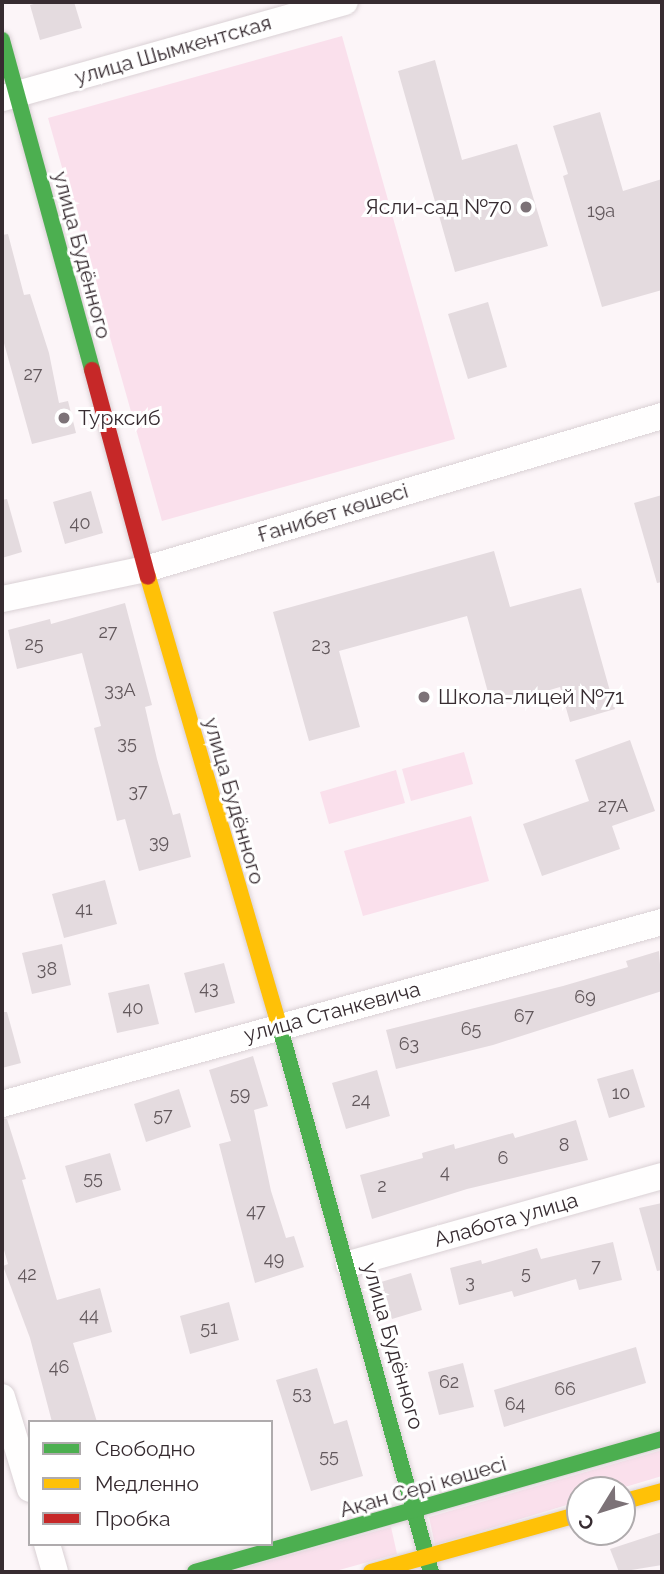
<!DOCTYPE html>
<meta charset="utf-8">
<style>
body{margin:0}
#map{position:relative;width:664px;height:1574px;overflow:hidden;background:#fcf5f8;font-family:Raleway,sans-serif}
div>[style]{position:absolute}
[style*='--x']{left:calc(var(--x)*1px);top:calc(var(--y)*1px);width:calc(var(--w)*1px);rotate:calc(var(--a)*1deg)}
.green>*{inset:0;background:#fae0ec}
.building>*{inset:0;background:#e4dbdf}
.roads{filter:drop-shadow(0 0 2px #dad1d5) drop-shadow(0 0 2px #dad1d5)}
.street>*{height:26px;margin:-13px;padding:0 13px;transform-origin:13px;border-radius:13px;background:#fffefe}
.fast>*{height:16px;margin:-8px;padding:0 8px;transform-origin:8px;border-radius:8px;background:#4caf50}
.slow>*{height:16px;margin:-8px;padding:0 8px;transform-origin:8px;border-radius:8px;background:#ffc107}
.jam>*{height:16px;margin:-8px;padding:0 8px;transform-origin:8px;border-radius:8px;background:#c62828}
.dots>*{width:19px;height:19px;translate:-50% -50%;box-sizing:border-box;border:4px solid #fff;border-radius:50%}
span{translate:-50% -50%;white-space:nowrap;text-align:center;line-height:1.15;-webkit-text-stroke:6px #fff;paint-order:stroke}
.number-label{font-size:18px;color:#62585c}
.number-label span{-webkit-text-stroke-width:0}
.street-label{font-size:21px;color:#372c31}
.poi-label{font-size:21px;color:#372c31}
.right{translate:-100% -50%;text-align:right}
.left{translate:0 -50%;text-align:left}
.frame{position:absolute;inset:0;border:4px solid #372c31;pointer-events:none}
.legend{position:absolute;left:28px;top:1420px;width:245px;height:126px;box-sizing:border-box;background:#fff;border:2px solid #afabad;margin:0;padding:9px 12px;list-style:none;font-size:21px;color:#372c31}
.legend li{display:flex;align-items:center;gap:14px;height:35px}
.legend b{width:35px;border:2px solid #afabad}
.north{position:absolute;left:566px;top:1476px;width:70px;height:70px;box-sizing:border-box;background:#fff;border:2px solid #afabad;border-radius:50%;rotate:232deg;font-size:19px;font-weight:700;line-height:28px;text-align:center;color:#372c31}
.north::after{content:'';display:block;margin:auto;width:24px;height:32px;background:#7c7277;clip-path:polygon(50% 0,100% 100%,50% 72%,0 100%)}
</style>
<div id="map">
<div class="green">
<i style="clip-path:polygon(342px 36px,455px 439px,162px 521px,48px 118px)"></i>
<i style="clip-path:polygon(464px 752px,473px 784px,411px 801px,402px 769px)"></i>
<i style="clip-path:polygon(396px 770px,405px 803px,329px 824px,320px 792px)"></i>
<i style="clip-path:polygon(471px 816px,489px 881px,363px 916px,344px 851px)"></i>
<i style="clip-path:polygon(662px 1450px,662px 1476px,615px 1490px,580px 1490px,580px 1501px,435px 1545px,429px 1517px)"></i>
<i style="clip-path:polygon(391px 1527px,397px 1554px,332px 1572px,228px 1572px)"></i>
</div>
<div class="building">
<i style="clip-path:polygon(41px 2px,74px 2px,82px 28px,40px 40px,30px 5px)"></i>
<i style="clip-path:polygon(435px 60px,462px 160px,517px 144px,548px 246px,455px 272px,398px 71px)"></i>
<i style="clip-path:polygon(600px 112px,623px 191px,662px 179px,662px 290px,602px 307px,563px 176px,568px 174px,553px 126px)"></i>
<i style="clip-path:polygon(8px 234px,24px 295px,30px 294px,49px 353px,59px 403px,68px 401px,76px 433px,32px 444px,2px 336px,2px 235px)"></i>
<i style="clip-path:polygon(488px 302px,507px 367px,468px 379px,448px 314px)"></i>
<i style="clip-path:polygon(91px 491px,103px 533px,65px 544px,53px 502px)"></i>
<i style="clip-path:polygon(662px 495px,662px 582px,657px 583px,634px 503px)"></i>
<i style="clip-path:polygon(7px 499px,22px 552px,2px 558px,2px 500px)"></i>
<i style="clip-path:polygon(494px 551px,510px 607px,581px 588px,615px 709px,570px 722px,560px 687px,492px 707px,467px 616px,339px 651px,360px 727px,309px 741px,273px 612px)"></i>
<i style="clip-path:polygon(125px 603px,152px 705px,145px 707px,157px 759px,173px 815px,180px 813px,191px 857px,139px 871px,125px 819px,117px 821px,106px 776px,94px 728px,101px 726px,82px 653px,17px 669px,8px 630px,50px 619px,51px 624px)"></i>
<i style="clip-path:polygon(630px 740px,655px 811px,612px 826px,620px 849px,542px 876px,523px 824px,589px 801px,575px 760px)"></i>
<i style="clip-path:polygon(105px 880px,117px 924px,64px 938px,52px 894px)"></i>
<i style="clip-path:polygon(62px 944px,71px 985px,32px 994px,22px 953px)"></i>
<i style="clip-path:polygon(659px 951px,662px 991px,493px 1045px,396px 1069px,386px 1030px,563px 986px,628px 967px,626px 961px)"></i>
<i style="clip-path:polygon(224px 963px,235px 1003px,195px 1013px,184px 973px)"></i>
<i style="clip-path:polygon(149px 984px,159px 1024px,117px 1033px,108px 993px)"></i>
<i style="clip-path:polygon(2px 1012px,7px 1012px,21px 1063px,2px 1068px)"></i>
<i style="clip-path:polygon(253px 1056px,268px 1106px,254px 1110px,271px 1191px,286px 1238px,294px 1236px,304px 1267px,255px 1283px,219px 1144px,231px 1141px,209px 1070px)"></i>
<i style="clip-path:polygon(633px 1069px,645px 1107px,609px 1118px,597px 1079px)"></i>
<i style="clip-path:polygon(377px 1070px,390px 1116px,346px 1129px,332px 1083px)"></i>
<i style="clip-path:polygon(179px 1089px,191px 1127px,146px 1142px,134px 1104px)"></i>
<i style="clip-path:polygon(2px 1119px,7px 1119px,26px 1179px,22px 1180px,57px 1300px,100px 1288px,112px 1332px,73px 1343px,97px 1422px,52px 1422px,30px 1338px,3px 1266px,8px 1264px,2px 1243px)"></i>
<i style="clip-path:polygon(576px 1120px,588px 1160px,467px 1189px,372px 1219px,360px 1175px,423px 1158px,422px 1153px,454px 1144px,455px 1149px,513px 1133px,515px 1138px)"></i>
<i style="clip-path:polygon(110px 1153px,121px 1190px,76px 1203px,65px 1166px)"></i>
<i style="clip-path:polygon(662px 1203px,662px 1270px,657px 1271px,639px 1208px)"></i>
<i style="clip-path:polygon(613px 1242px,622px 1280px,579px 1290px,576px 1279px,514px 1297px,512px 1291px,459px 1305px,450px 1268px,481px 1260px,482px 1264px,537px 1248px,541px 1259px)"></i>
<i style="clip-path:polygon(411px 1273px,422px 1310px,392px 1319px,381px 1282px)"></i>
<i style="clip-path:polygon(229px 1302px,239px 1340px,190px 1354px,180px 1316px)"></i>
<i style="clip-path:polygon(636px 1347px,646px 1383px,504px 1427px,494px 1390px)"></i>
<i style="clip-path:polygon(463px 1363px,474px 1407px,439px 1415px,428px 1372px)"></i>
<i style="clip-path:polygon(317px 1368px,334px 1424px,347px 1420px,363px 1476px,311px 1491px,276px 1380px)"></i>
<i style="clip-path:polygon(662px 1532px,662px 1565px,619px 1572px,610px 1549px)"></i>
</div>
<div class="roads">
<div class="street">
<i style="--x:3;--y:98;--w:355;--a:-15.7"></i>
<i style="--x:2;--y:599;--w:147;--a:-11.8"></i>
<i style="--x:146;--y:569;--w:538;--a:-16.52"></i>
<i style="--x:2;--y:1104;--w:685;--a:-15.42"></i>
<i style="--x:349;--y:1264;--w:325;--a:-15.7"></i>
<i style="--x:2;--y:1397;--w:96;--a:73.1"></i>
<i style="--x:47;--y:1544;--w:29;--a:74"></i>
</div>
<div class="fast">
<i style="--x:2;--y:40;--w:342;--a:74.7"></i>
<i style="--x:280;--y:1028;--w:565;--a:74.49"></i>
<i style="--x:195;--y:1572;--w:486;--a:-15.9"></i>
</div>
<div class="slow">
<i style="--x:148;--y:577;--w:470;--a:73.7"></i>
<i style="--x:622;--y:1502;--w:41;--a:-15.4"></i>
<i style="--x:371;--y:1572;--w:217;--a:-15.5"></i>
</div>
<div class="jam">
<i style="--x:92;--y:370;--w:214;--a:74.9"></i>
</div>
</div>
<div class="dots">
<i style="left:526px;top:207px;background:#7c7277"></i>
<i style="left:64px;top:418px;background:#7c7277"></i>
<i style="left:424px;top:697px;background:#7c7277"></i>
</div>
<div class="number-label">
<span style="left:601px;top:211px">19а</span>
<span style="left:33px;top:374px">27</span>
<span style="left:80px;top:523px">40</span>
<span style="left:108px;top:632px">27</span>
<span style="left:34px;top:644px">25</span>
<span style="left:321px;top:645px">23</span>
<span style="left:120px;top:690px">33А</span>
<span style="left:127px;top:743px">35</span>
<span style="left:138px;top:791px">37</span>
<span style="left:613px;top:806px">27А</span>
<span style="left:159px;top:842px">39</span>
<span style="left:84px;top:909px">41</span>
<span style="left:47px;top:969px">38</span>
<span style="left:209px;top:988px">43</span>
<span style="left:585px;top:997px">69</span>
<span style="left:133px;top:1008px">40</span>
<span style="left:524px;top:1016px">67</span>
<span style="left:471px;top:1029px">65</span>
<span style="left:409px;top:1044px">63</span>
<span style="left:621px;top:1093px">10</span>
<span style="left:240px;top:1094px">59</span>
<span style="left:361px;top:1100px">24</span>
<span style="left:163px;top:1115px">57</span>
<span style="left:564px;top:1145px">8</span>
<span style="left:503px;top:1158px">6</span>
<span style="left:445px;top:1172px">4</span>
<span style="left:93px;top:1178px">55</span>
<span style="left:382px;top:1186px">2</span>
<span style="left:256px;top:1211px">47</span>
<span style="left:274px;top:1259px">49</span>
<span style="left:596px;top:1266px">7</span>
<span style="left:526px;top:1273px">5</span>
<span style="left:27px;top:1274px">42</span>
<span style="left:470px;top:1282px">3</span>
<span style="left:89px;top:1315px">44</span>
<span style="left:209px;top:1328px">51</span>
<span style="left:59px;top:1367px">46</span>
<span style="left:449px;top:1382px">62</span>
<span style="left:565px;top:1389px">66</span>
<span style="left:302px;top:1393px">53</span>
<span style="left:515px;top:1404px">64</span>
<span style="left:329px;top:1456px">55</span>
</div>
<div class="street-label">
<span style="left:173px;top:50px;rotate:-16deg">улица Шымкентская</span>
<span style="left:82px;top:255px;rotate:75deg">улица Будённого</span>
<span style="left:333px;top:513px;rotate:-17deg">Ғанибет көшесі</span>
<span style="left:234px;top:801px;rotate:74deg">улица Будённого</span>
<span style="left:332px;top:1012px;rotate:-15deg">улица Станкевича</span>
<span style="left:506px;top:1220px;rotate:-16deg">Алабота улица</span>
<span style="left:393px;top:1346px;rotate:74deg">улица Будённого</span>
<span style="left:423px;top:1487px;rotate:-16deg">Ақан Сері көшесі</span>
</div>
<div class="poi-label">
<span class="right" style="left:512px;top:207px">Ясли-сад №70</span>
<span class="left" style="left:78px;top:418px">Турксиб</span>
<span class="left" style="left:438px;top:697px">Школа-лицей №71</span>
</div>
<div class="frame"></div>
<ul class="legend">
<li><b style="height:9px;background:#4caf50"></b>Свободно</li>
<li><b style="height:9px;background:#ffc107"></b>Медленно</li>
<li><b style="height:9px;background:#c62828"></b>Пробка</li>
</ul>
<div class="north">С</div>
</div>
